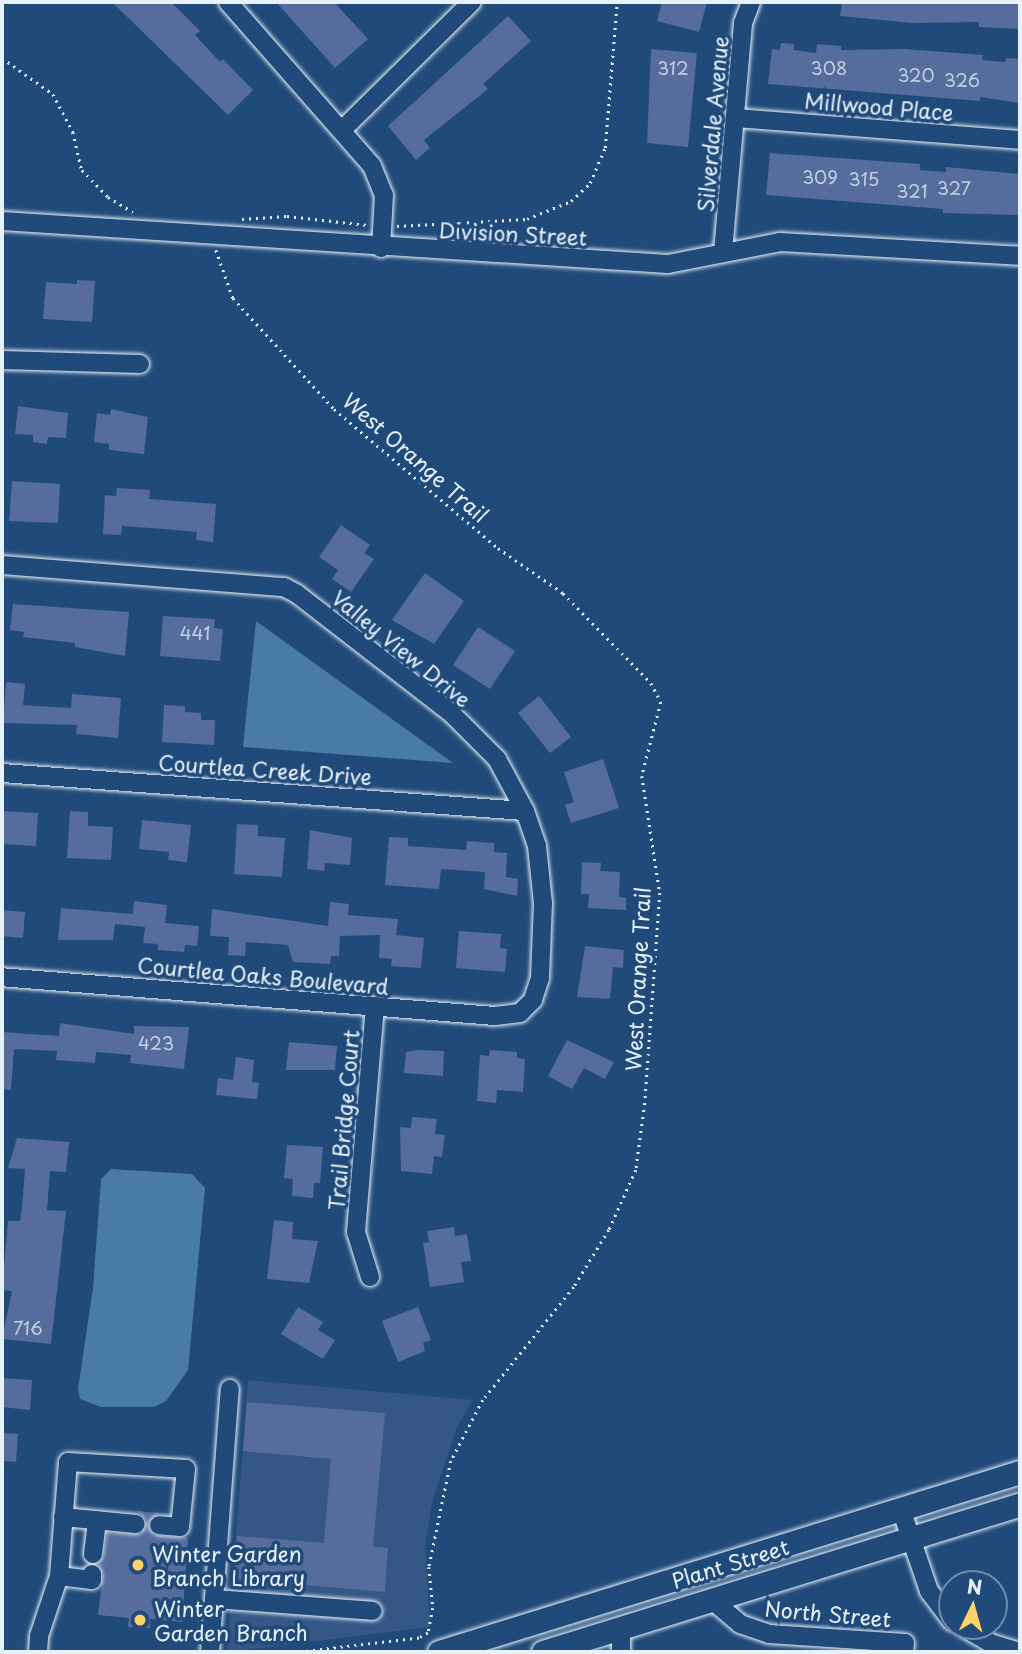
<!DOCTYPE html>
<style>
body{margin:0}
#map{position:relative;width:1022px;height:1654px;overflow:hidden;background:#1f4a7a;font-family:"Playpen Sans",sans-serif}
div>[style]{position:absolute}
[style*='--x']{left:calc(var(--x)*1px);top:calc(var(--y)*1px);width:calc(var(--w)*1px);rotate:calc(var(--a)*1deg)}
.built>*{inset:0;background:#345786}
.water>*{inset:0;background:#487ca5}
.building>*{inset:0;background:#566c9c}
.path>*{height:2.5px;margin-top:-1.25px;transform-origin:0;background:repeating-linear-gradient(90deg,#e8f1f8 0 2px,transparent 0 7px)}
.roads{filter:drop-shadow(0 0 2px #e8f1f8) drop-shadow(0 0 2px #e8f1f8)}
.minor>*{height:18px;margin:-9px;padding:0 9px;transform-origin:9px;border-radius:9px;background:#1f4a7a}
.major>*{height:23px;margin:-11.5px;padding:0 11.5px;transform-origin:11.5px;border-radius:11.5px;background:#1f4a7a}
.dots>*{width:19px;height:19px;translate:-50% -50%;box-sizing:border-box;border:4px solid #1f4a7a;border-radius:50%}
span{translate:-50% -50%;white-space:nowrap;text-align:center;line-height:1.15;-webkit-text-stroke:7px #1f4a7a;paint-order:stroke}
.number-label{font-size:18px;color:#c4d0e1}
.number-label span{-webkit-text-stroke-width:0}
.street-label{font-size:21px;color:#e8f1f8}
.poi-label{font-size:21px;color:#e8f1f8}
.left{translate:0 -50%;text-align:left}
.frame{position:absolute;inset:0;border:4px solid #e8f1f8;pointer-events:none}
.north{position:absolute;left:938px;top:1570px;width:70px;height:70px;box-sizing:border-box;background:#1f4a7a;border:2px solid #6f8dac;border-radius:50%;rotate:5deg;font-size:19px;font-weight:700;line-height:28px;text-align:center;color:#e8f1f8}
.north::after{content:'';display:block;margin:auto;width:24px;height:32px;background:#ffd166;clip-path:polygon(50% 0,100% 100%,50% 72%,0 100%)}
</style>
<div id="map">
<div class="built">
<i style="clip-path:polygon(248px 1380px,473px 1400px,457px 1427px,433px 1499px,425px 1545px,430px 1627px,227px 1652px)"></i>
</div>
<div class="water">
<i style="clip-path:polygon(256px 621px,453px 763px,243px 747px)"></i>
<i style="clip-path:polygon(111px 1169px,192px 1174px,205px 1188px,188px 1370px,166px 1401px,154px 1407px,101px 1407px,80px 1399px,78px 1389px,93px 1288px,101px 1179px)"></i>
</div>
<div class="building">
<i style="clip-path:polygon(112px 2px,171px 2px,200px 31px,195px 35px,220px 62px,223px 59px,253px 90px,228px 115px)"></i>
<i style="clip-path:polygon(276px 2px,334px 2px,368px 39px,335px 68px)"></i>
<i style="clip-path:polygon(662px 2px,707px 2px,699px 32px,657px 21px)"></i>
<i style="clip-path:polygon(842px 2px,1020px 2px,1020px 29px,979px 27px,979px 22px,912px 23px,840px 16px)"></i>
<i style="clip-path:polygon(508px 16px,531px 41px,483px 84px,488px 89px,424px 140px,430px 148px,416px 160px,388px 126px)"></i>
<i style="clip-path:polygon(781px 43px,794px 44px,794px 50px,816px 53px,817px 44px,841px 46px,841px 50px,905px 49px,983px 55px,982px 60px,1005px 62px,1006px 58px,1020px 59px,1020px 103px,980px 97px,980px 101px,768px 84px,772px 49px,780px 50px)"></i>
<i style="clip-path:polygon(651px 49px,697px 53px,688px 147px,647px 143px)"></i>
<i style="clip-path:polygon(770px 153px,920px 164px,920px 170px,946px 172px,946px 167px,1020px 174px,1020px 215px,943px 213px,943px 209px,766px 195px)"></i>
<i style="clip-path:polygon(77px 280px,95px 281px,92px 322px,43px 319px,46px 282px,77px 284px)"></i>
<i style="clip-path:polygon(18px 406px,68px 413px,66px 438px,48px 437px,47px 444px,33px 442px,33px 435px,15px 434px)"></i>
<i style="clip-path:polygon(111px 409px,148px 417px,144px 454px,109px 450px,109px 444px,94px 442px,97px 413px,110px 415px)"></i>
<i style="clip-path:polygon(12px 481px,60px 484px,58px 523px,9px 521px)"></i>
<i style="clip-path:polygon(117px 488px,150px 490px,149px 499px,216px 504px,213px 542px,196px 540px,197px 532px,164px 529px,122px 526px,121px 535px,103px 534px,105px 495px,116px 496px)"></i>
<i style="clip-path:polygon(341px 525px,370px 545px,364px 553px,374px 559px,351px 592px,332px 579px,338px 570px,319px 557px)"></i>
<i style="clip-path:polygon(425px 573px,464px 601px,434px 644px,392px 620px)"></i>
<i style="clip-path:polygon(13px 604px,129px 612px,125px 656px,75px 647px,75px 643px,23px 637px,24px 632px,10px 630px)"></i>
<i style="clip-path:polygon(163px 616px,215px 619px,214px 628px,223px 629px,220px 661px,160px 656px)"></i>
<i style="clip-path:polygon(478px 627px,515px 651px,490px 689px,453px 665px)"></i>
<i style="clip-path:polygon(6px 682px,25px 684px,23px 705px,71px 708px,72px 694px,121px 698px,118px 738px,76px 734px,77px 725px,3px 723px)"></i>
<i style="clip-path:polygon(539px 696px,571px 737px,550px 753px,518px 713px)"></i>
<i style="clip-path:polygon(164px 705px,185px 706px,185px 712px,201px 713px,201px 720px,215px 720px,214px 745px,162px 742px)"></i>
<i style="clip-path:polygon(603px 759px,619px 808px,571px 823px,565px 805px,574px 802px,564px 772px)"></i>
<i style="clip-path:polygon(2px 811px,38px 813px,36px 846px,2px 844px)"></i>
<i style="clip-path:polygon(70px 811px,88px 812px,88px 826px,113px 827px,111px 860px,67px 858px)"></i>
<i style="clip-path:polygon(142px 820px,191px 825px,187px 862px,168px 860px,169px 852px,139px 849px)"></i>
<i style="clip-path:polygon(237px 824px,258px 825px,258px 836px,285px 838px,282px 877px,234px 874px)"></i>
<i style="clip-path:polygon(310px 830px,352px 838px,350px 865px,325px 863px,324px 871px,307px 869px)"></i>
<i style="clip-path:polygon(389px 837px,408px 838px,408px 846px,454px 849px,466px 850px,467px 841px,494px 843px,494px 852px,507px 853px,506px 877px,518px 879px,517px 896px,484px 889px,485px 872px,441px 869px,439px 889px,385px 885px)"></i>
<i style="clip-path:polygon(582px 862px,601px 863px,600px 871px,620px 872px,619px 897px,626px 898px,626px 910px,588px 908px,589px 894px,581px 894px)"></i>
<i style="clip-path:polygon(134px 901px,167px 905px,165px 923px,199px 926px,197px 946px,185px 945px,184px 952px,158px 950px,158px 944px,143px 943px,145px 927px,115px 924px,113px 940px,58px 940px,61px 908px,133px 914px)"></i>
<i style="clip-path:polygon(330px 902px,349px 904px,348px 915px,398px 919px,396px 935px,424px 938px,421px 968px,391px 966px,392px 959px,379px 958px,380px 935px,340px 936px,339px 956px,331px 956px,330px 964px,293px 962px,288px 945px,246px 942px,245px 956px,228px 955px,229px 937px,210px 936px,212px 909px,328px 926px)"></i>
<i style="clip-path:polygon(2px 910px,25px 912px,23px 938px,2px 936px)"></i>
<i style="clip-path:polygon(459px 931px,501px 934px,500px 948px,507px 949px,505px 972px,456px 968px)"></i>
<i style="clip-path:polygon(585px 946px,624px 950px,623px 968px,613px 967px,610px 999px,577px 997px)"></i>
<i style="clip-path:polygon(60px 1023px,134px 1034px,134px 1026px,189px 1027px,184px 1069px,130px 1063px,131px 1055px,96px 1052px,95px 1063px,56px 1060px,57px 1051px,14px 1049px,11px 1090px,2px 1089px,2px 1032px,59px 1036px)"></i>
<i style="clip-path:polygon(567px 1040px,614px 1062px,605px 1079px,584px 1068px,572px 1089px,548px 1076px)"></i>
<i style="clip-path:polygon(289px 1042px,337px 1046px,335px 1070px,286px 1070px)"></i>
<i style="clip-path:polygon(418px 1050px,444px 1051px,443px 1076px,404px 1073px,406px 1052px)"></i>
<i style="clip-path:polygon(490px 1050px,517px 1052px,517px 1058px,525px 1059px,523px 1092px,497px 1090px,496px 1103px,477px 1101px,480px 1055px,489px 1056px)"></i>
<i style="clip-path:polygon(236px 1057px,254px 1060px,252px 1082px,259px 1083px,257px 1099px,216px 1095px,218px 1078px,233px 1080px)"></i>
<i style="clip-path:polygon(412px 1117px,437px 1119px,435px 1134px,445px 1135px,442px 1157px,434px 1156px,432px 1174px,401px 1171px,400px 1127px,411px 1128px)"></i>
<i style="clip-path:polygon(17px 1138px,69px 1142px,66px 1172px,50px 1171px,47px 1210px,66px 1211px,51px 1344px,2px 1339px,12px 1291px,2px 1290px,8px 1221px,20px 1221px,22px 1208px,25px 1169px,8px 1168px)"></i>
<i style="clip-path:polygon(287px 1145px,323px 1147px,320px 1183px,314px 1183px,313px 1198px,292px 1196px,293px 1179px,284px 1178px)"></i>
<i style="clip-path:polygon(274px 1220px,293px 1222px,292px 1239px,318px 1241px,309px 1283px,267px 1279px)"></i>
<i style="clip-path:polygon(454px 1227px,455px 1236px,467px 1234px,471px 1261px,461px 1262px,464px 1282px,430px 1287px,423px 1243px,429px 1242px,427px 1231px)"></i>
<i style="clip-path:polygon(298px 1307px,323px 1322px,318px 1330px,335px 1340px,323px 1359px,281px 1334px)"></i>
<i style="clip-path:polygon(418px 1307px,431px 1340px,423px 1343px,425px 1351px,398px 1362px,382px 1321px)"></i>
<i style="clip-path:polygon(2px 1378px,32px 1380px,30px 1410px,2px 1407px)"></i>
<i style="clip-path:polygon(247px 1402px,385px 1413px,373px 1547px,388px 1548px,385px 1592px,234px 1579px,237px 1536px,324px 1543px,331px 1459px,243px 1451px)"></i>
<i style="clip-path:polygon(2px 1433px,18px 1434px,16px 1462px,2px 1461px)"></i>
<i style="clip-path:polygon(137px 1511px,160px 1513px,148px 1523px,153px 1535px,188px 1538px,182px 1622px,150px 1619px,150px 1628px,128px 1627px,129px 1618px,98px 1615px,103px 1574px,98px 1564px,104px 1556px,107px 1533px,141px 1534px,147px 1520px)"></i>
</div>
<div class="path">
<i style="--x:2;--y:58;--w:62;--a:35.2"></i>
<i style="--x:53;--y:94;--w:43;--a:62.2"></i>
<i style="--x:73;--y:132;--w:39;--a:77"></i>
<i style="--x:82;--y:170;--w:37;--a:46"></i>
<i style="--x:108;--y:197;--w:29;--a:31"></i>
<i style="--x:242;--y:219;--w:45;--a:-3.8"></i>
<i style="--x:287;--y:216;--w:81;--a:6.4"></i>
<i style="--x:397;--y:226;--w:130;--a:-3.1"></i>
<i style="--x:527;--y:219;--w:48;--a:-22.2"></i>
<i style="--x:571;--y:201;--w:26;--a:-43"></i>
<i style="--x:590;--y:183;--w:38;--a:-67"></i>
<i style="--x:605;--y:148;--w:146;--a:-85.3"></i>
<i style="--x:216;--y:250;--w:51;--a:70.5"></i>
<i style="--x:233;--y:298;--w:150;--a:47.7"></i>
<i style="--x:334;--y:409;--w:215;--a:40.3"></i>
<i style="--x:498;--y:548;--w:79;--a:34.7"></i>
<i style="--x:563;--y:593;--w:126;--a:45.6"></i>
<i style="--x:651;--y:683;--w:21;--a:62"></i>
<i style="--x:661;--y:702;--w:76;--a:104.4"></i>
<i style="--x:642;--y:776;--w:118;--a:81.3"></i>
<i style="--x:660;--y:893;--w:211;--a:94.1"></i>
<i style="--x:645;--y:1103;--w:68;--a:97.7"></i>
<i style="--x:636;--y:1170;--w:66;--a:114.2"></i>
<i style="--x:609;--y:1230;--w:67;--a:121.6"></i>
<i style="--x:574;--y:1287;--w:145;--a:128.8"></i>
<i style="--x:483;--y:1400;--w:69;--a:117.7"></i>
<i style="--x:451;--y:1461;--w:108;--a:101.7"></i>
<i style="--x:429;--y:1567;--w:41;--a:84.4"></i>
<i style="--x:433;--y:1608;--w:25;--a:101"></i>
<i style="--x:428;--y:1633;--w:10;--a:151"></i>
<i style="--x:419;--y:1638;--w:121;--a:173.3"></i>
</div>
<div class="roads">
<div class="minor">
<i style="--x:228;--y:2;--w:218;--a:48.7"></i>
<i style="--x:372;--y:166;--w:31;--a:68"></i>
<i style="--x:384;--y:195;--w:53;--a:93.2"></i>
<i style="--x:735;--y:118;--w:286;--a:4.4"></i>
<i style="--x:342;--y:130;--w:182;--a:-44.6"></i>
<i style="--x:2;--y:221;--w:667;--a:3.69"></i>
<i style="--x:668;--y:264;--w:114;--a:-11.1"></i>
<i style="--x:780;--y:242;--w:240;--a:3.3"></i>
<i style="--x:723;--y:252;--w:230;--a:-85"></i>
<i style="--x:743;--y:23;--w:22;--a:-69"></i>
<i style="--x:2;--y:360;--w:138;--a:1.7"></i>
<i style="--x:2;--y:565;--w:283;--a:4.5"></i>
<i style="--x:284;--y:587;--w:15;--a:28"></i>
<i style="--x:297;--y:594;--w:196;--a:37.7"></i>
<i style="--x:452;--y:714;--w:64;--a:45"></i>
<i style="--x:497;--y:759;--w:59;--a:61.7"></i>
<i style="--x:525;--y:811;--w:37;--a:71"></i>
<i style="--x:537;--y:846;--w:57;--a:84"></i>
<i style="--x:543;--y:903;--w:75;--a:92.3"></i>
<i style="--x:540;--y:978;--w:23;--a:108"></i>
<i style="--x:533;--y:1000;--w:18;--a:135"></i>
<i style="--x:520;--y:1013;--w:25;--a:173"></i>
<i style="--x:495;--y:1016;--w:495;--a:-175.5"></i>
<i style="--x:2;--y:773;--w:524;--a:4.16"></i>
<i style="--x:370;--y:1277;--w:47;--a:-107.3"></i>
<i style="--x:356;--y:1232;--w:227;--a:-85.2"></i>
<i style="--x:901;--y:1509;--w:87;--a:71.1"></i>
<i style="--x:929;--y:1591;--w:38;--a:53"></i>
<i style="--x:63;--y:1517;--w:73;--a:5.5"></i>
<i style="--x:93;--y:1554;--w:34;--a:-83"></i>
<i style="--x:59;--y:1576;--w:33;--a:7"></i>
<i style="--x:92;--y:1580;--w:6;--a:-90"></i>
<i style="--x:214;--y:1599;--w:159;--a:4.3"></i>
<i style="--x:713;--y:1601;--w:35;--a:40"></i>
<i style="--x:740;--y:1624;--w:31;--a:19"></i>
<i style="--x:769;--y:1634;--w:136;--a:3.8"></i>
<i style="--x:905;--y:1643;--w:9;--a:96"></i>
<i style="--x:961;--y:1626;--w:34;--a:30"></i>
<i style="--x:990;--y:1643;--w:31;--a:17"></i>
<i style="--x:38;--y:1652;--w:16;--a:-86"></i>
<i style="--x:39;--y:1636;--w:63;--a:-71.6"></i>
<i style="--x:59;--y:1576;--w:114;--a:-85.5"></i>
<i style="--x:68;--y:1462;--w:118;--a:3.4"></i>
<i style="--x:186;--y:1469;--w:58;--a:95.9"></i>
<i style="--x:180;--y:1527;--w:21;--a:-175"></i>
<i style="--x:210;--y:1652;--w:264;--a:-85.7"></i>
<i style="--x:621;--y:1652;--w:23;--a:-90"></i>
</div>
<div class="major">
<i style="--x:439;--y:1652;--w:608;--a:-17.21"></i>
<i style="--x:543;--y:1652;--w:499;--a:-17.2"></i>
</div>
</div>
<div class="dots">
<i style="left:138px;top:1565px;background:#ffd166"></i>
<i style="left:140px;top:1620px;background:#ffd166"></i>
</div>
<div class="number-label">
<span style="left:673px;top:68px">312</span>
<span style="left:829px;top:68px">308</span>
<span style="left:916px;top:75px">320</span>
<span style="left:962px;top:80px">326</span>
<span style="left:820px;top:177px">309</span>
<span style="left:864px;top:179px">315</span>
<span style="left:954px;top:188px">327</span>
<span style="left:912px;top:191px">321</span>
<span style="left:195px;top:633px">441</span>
<span style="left:156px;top:1043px">423</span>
<span style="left:28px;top:1328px">716</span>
</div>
<div class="street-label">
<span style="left:879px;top:106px;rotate:5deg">Millwood Place</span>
<span style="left:712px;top:124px;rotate:-85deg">Silverdale Avenue</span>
<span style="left:513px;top:233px;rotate:3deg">Division Street</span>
<span style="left:416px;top:457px;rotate:41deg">West Orange Trail</span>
<span style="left:402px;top:648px;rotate:39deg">Valley View Drive</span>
<span style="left:265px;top:769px;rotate:4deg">Courtlea Creek Drive</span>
<span style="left:263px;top:975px;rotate:5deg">Courtlea Oaks Boulevard</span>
<span style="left:637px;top:979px;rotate:-87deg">West Orange Trail</span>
<span style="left:343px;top:1120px;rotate:-85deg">Trail Bridge Court</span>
<span style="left:730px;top:1563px;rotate:-17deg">Plant Street</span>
<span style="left:828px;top:1613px;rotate:5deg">North Street</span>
</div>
<div class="poi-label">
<span class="left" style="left:152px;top:1565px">Winter Garden<br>Branch Library</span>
<span class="left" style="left:154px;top:1620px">Winter<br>Garden Branch</span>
</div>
<div class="frame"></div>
<div class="north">N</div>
</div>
